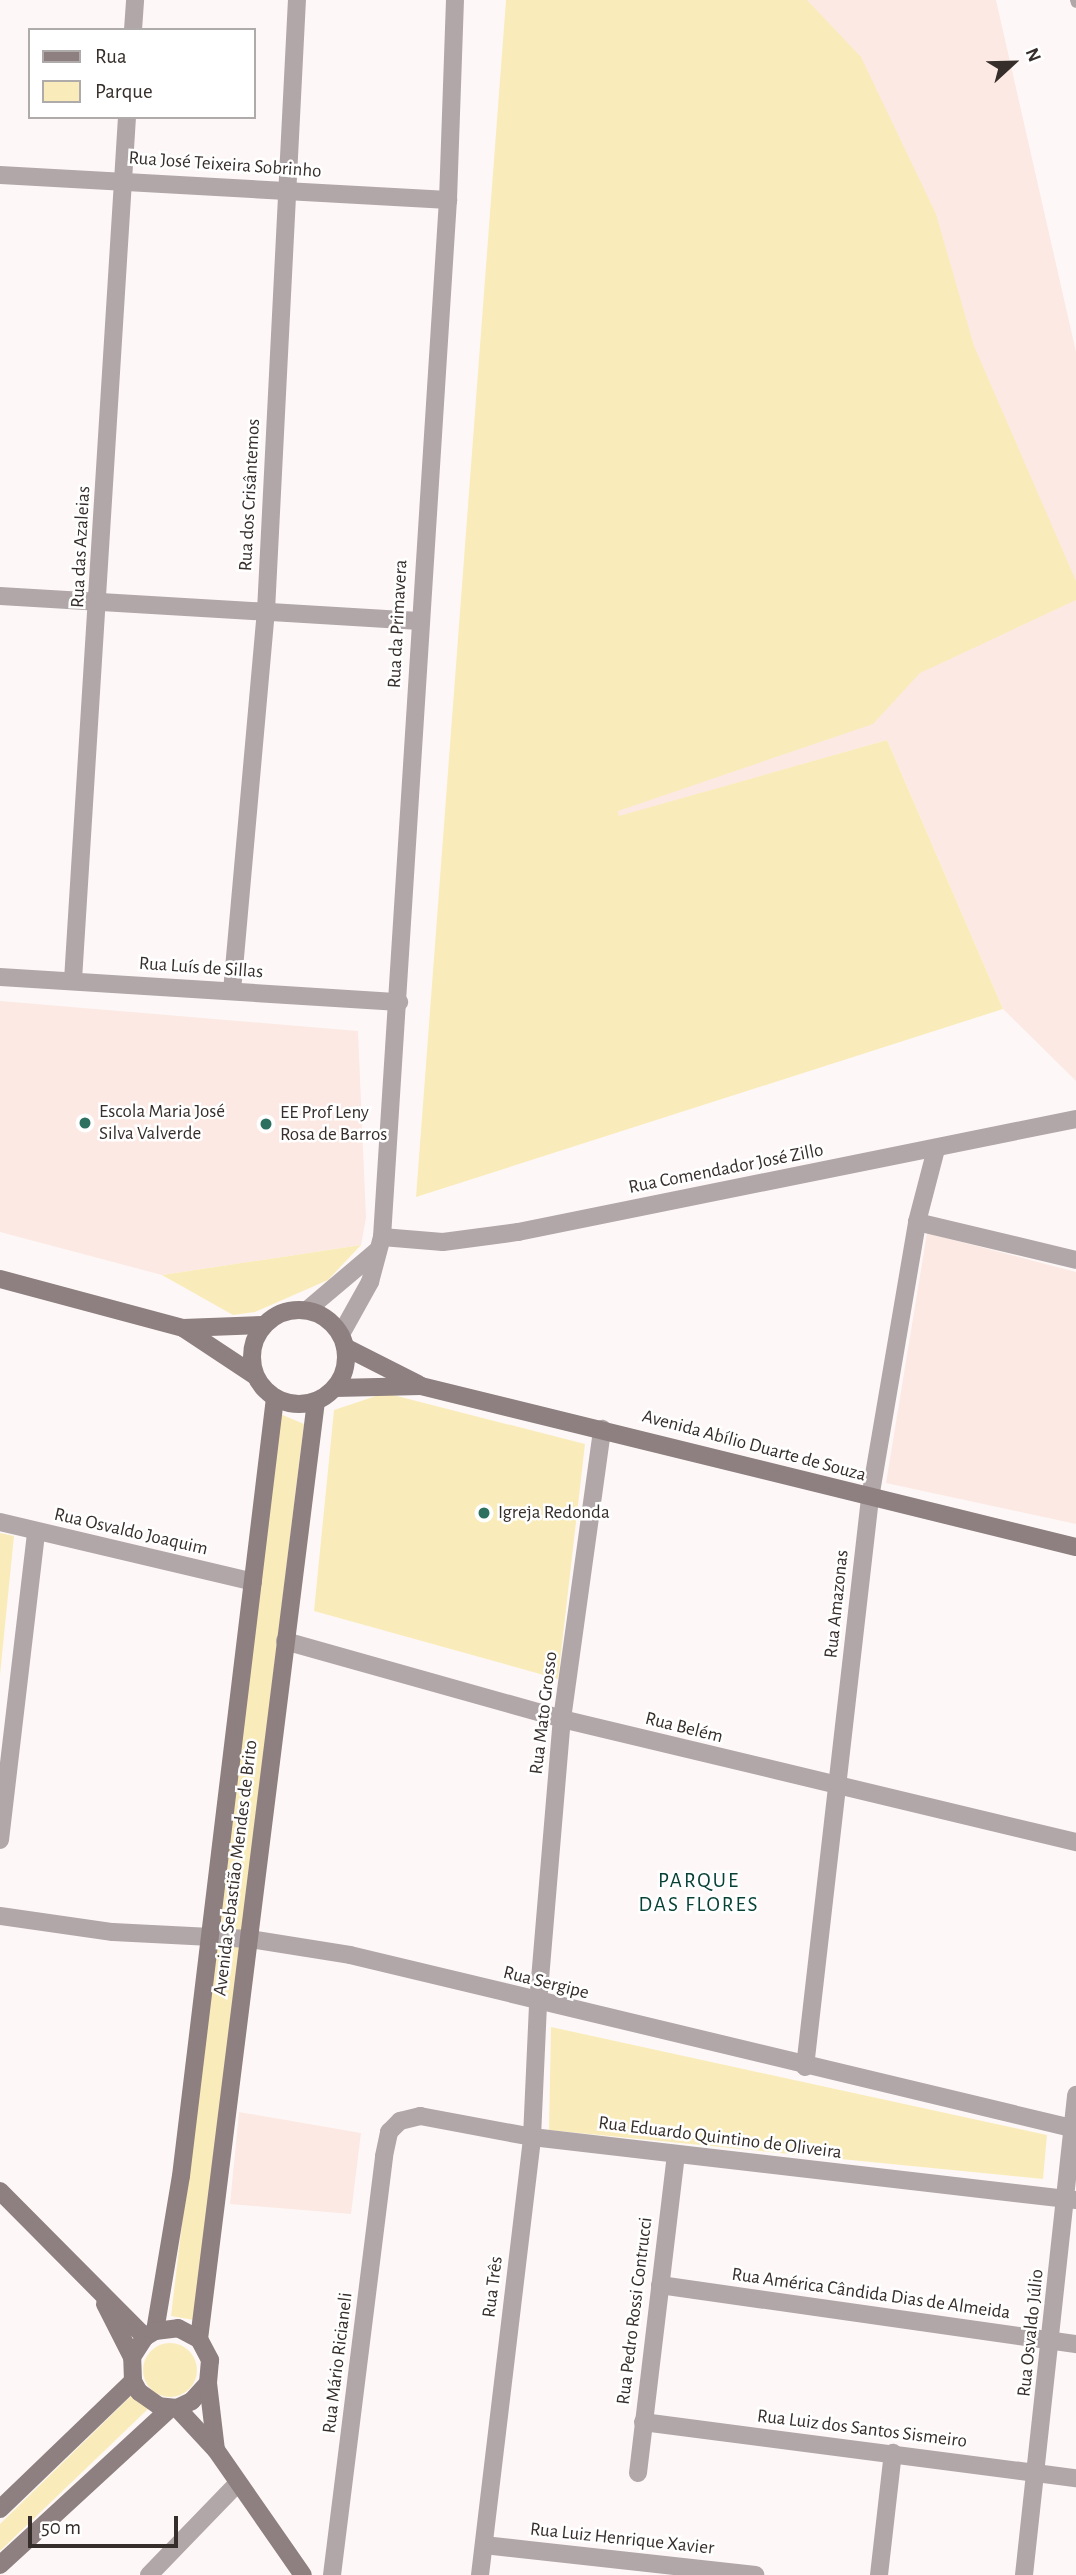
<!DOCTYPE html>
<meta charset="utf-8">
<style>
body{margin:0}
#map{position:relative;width:1076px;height:2575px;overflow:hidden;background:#fdf8f7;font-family:"Alegreya Sans",sans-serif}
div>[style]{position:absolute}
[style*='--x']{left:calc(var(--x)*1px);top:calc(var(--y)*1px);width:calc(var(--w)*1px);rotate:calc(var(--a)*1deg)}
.built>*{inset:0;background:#fce9e3}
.green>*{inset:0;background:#faecba}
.round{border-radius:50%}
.service>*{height:10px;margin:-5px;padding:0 5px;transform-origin:5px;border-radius:5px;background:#b1a7a8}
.minor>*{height:18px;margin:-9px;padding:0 9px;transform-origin:9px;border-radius:9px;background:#b1a7a8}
.secondary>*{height:18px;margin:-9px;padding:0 9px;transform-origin:9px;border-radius:9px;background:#8e7f80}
.secondary>.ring{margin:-9px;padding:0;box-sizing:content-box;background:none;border:18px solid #8e7f80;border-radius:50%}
.dots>*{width:19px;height:19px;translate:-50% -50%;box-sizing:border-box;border:4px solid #fff;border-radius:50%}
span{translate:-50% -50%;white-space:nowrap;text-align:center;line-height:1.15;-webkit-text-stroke:5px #fff;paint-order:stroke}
.street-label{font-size:19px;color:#362e2b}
.poi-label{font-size:19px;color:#362e2b}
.left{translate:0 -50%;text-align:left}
.neighbourhood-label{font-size:21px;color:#084237;letter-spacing:2px}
.legend{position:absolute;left:28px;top:28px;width:228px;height:91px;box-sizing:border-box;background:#fff;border:2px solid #afabaa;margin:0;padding:9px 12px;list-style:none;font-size:21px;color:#362e2b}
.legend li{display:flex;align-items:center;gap:14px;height:35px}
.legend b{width:35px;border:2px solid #afabaa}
.north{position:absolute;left:978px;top:28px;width:70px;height:70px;-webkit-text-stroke:5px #fff;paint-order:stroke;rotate:68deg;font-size:19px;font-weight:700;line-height:28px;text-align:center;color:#362e2b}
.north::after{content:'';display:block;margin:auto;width:24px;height:32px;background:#362e2b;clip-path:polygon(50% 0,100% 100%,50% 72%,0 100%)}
.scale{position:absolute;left:28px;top:2516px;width:150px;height:32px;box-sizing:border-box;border:4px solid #362e2b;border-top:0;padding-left:9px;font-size:21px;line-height:24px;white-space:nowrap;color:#362e2b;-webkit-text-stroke:5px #fff;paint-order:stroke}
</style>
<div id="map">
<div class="built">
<i style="clip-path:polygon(648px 0,996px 0,1076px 352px,1076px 1081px,1003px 1009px,887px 740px,618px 817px,573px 527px)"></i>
<i style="clip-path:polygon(0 1001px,358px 1031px,366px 1218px,361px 1245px,162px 1275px,0 1232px)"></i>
<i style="clip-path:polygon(927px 1233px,1076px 1272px,1076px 1524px,886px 1483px)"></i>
<i style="clip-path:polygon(239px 2112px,361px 2133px,351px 2214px,230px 2204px)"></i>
</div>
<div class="green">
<i style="clip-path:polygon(506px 0,807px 0,861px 57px,936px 214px,974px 346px,1076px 581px,1076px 600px,920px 673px,873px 724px,618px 811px,619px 816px,887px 740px,1003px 1009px,416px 1197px)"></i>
<i style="clip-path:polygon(361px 1245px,328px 1280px,255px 1312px,233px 1315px,162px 1275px)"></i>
<i style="clip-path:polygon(385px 1393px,585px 1444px,558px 1679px,314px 1611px,334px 1410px)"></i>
<i style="clip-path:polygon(278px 1413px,304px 1424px,194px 2320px,171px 2316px)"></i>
<i style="clip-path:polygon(0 1533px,14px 1536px,0 1675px)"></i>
<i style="clip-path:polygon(551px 2027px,1047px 2135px,1043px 2179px,549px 2130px)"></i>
<i class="round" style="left:143px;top:2343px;width:54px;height:54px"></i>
<i style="clip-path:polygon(134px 2393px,148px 2409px,0 2551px,0 2524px)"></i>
</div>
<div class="service">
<i style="--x:1075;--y:0;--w:3;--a:72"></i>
</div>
<div class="minor">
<i style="--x:133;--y:30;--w:30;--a:-86"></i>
<i style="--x:0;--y:175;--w:449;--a:3.2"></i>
<i style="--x:0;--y:596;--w:420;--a:3.4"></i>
<i style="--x:0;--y:977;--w:400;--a:3.6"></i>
<i style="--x:73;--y:980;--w:865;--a:-86.42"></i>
<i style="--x:232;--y:991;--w:382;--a:-84.9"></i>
<i style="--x:266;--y:611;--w:612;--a:-87.1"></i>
<i style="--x:917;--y:1222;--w:163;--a:13.4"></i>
<i style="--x:382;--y:1237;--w:61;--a:4.7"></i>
<i style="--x:443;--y:1242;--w:76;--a:-7.6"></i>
<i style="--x:518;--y:1232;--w:569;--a:-11.45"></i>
<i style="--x:307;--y:1310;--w:93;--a:-40.2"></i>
<i style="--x:341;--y:1334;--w:60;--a:-60.9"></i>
<i style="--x:370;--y:1282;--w:47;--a:-75.1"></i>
<i style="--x:382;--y:1237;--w:1039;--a:-86.36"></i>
<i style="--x:448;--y:200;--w:200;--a:-88"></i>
<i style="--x:0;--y:1522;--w:260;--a:13.3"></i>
<i style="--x:285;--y:1641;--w:288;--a:15.7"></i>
<i style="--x:562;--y:1719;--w:529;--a:13.46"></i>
<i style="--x:0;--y:1840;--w:310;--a:-83.3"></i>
<i style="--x:0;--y:1916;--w:114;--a:8.1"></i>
<i style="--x:113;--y:1932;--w:137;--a:2.9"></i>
<i style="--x:250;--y:1939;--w:101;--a:9.1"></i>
<i style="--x:350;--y:1955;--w:747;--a:13.48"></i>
<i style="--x:805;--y:2067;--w:573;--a:-83.48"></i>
<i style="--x:870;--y:1498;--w:280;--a:-80.3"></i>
<i style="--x:917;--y:1222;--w:75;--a:-75.4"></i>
<i style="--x:660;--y:2285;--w:420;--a:8.1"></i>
<i style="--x:643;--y:2422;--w:437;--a:7.4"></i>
<i style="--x:638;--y:2473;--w:321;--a:-83.2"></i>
<i style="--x:484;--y:2545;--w:273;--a:6.3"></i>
<i style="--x:149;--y:2575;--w:127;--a:-46"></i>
<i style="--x:332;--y:2575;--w:422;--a:-82.9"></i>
<i style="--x:384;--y:2156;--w:25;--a:-78"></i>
<i style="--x:389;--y:2132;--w:16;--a:-45"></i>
<i style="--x:400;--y:2121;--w:21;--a:-14"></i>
<i style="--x:420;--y:2116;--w:114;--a:10.6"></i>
<i style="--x:532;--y:2137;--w:548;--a:6.61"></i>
<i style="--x:480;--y:2575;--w:441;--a:-83.2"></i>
<i style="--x:532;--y:2137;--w:134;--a:-87.4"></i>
<i style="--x:538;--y:2003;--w:285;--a:-85.2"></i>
<i style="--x:562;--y:1719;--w:293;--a:-82.1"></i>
<i style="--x:879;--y:2575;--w:123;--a:-83.5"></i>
<i style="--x:1024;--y:2575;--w:483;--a:-83.8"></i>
</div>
<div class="secondary">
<i style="--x:0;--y:1279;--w:189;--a:15"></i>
<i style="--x:183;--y:1328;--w:85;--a:33.5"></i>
<i class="ring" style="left:252px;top:1310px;width:76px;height:76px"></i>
<i style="--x:183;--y:1328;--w:79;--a:-2.2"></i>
<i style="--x:345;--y:1347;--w:82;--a:26.9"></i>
<i style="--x:335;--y:1388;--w:86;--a:-1.3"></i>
<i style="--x:421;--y:1386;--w:674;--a:13.81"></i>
<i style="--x:0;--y:2191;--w:206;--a:45.2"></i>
<i style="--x:105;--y:2304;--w:59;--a:63"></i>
<i style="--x:155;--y:2331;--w:157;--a:-80.5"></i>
<i style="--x:181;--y:2176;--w:784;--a:-83.11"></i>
<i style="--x:199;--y:2339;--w:945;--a:-82.89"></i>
<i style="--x:208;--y:2383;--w:24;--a:132"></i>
<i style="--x:192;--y:2401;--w:17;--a:155"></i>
<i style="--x:177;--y:2408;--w:18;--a:-174"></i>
<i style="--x:159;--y:2406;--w:24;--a:-145"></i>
<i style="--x:139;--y:2392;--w:13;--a:-119"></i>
<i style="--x:133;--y:2381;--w:24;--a:-92"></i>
<i style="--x:132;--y:2357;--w:24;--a:-57"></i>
<i style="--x:145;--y:2337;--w:12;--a:-31"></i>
<i style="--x:155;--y:2331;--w:23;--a:-7"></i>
<i style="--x:178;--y:2328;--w:24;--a:28"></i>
<i style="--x:199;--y:2339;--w:24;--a:62"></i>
<i style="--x:210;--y:2360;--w:23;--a:95"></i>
<i style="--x:208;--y:2383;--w:67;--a:83.2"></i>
<i style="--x:177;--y:2408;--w:57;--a:47.1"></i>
<i style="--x:216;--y:2450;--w:152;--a:55.2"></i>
<i style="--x:0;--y:2509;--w:185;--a:-43.9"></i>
<i style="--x:0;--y:2565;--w:232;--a:-42.6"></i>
</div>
<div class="dots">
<i style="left:85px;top:1123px;background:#2d7060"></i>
<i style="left:266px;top:1124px;background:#2d7060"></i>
<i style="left:484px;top:1513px;background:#2d7060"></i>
</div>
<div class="street-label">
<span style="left:225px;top:165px;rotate:4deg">Rua José Teixeira Sobrinho</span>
<span style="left:250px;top:495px;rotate:-87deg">Rua dos Crisântemos</span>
<span style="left:81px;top:547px;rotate:-87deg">Rua das Azaleias</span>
<span style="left:398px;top:624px;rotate:-87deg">Rua da Primavera</span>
<span style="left:201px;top:968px;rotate:4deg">Rua Luís de Sillas</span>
<span style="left:726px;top:1169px;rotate:-11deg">Rua Comendador José Zillo</span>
<span style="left:754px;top:1446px;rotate:15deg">Avenida Abílio Duarte de Souza</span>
<span style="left:131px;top:1532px;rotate:13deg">Rua Osvaldo Joaquim</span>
<span style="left:837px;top:1604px;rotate:-84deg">Rua Amazonas</span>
<span style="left:544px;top:1713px;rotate:-83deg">Rua Mato Grosso</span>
<span style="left:684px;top:1728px;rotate:14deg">Rua Belém</span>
<span style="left:236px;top:1868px;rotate:-83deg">Avenida Sebastião Mendes de Brito</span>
<span style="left:546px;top:1983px;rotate:14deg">Rua Sergipe</span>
<span style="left:720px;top:2138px;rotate:7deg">Rua Eduardo Quintino de Oliveira</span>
<span style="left:493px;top:2287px;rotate:-83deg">Rua Três</span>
<span style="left:871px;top:2294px;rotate:8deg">Rua América Cândida Dias de Almeida</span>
<span style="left:635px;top:2311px;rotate:-83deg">Rua Pedro Rossi Contrucci</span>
<span style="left:1031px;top:2333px;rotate:-84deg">Rua Osvaldo Júlio</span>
<span style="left:338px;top:2363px;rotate:-83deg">Rua Mário Ricianeli</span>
<span style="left:862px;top:2429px;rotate:7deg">Rua Luiz dos Santos Sismeiro</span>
<span style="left:622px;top:2539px;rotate:6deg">Rua Luiz Henrique Xavier</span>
</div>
<div class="poi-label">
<span class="left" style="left:99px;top:1123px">Escola Maria José<br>Silva Valverde</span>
<span class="left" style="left:280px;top:1124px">EE Prof Leny<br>Rosa de Barros</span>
<span class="left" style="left:498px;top:1513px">Igreja Redonda</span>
</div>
<div class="neighbourhood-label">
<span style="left:699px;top:1893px">PARQUE<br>DAS FLORES</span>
</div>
<ul class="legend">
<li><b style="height:9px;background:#8e7f80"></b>Rua</li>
<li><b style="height:19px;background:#faecba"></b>Parque</li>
</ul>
<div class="north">N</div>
<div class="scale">50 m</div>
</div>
